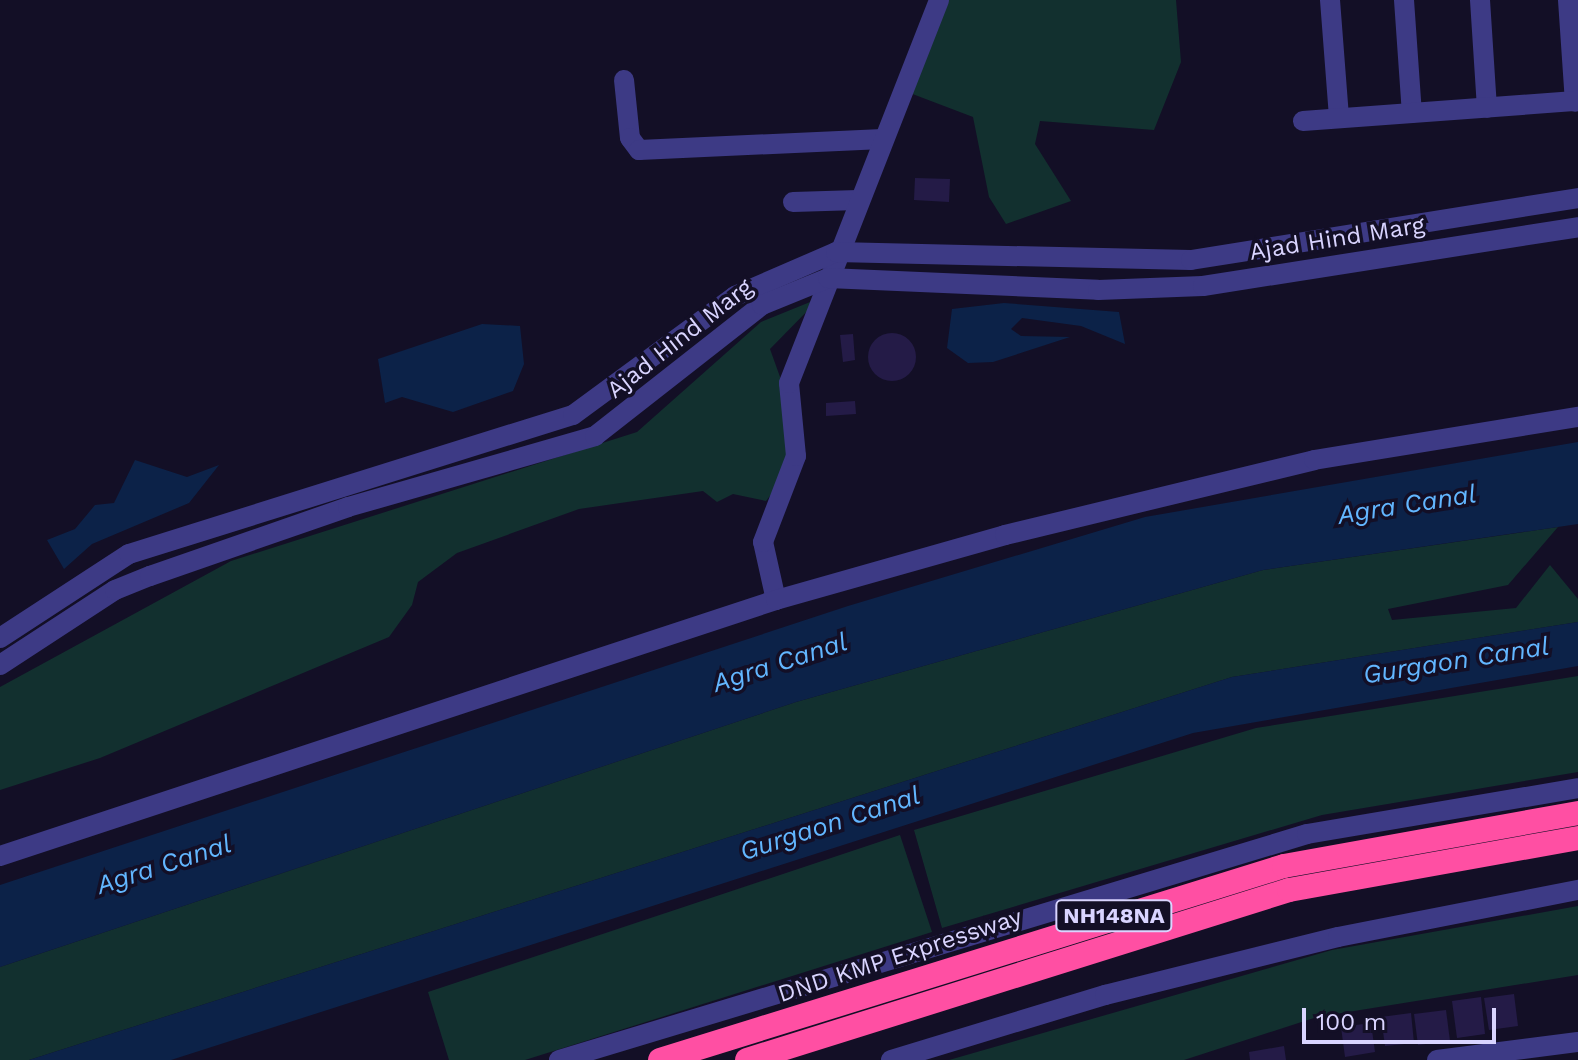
<!DOCTYPE html>
<style>
body{margin:0}
#map{position:relative;width:1578px;height:1060px;overflow:hidden;background:#130f26;font-family:"Work Sans",sans-serif}
div>[style]{position:absolute}
[style*='--x']{left:calc(var(--x)*1px);top:calc(var(--y)*1px);width:calc(var(--w)*1px);rotate:calc(var(--a)*1deg)}
.green>*{inset:0;background:#12302f}
.water>*{inset:0;background:#0c2248}
.building>*{inset:0;background:#241b47}
.round{border-radius:50%}
.minor>*{height:20px;margin:-10px;padding:0 10px;transform-origin:10px;border-radius:10px;background:#3d3a85}
.highway>*{height:24px;margin:-12px;padding:0 12px;transform-origin:12px;border-radius:12px;background:#ff4fa3}
span{translate:-50% -50%;white-space:nowrap;text-align:center;line-height:1.15;-webkit-text-stroke:7px #130f26;paint-order:stroke}
.shield-label span{padding:2px 6px;background:#130f26;border:2px solid;border-radius:6px;-webkit-text-stroke-width:0}
.shield-label{font-size:22px;color:#d9d4ff;font-weight:700}
.street-label{font-size:24px;color:#d9d4ff}
.water-label{font-size:26px;color:#62b6ff;font-style:italic}
.scale{position:absolute;left:1302px;top:1008px;width:194px;height:36px;box-sizing:border-box;border:4px solid #d9d4ff;border-top:0;padding-left:10px;font-size:24px;line-height:28px;white-space:nowrap;color:#d9d4ff;-webkit-text-stroke:6px #130f26;paint-order:stroke}
</style>
<div id="map">
<div class="green">
<i style="clip-path:polygon(942px 0,1176px 0,1181px 62px,1154px 130px,1040px 121px,1035px 144px,1071px 201px,1006px 224px,989px 197px,973px 117px,902px 90px)"></i>
<i style="clip-path:polygon(820px 298px,770px 349px,784px 388px,789px 471px,766px 501px,733px 494px,717px 502px,703px 491px,579px 509px,457px 553px,418px 582px,412px 605px,389px 637px,100px 758px,0 790px,0 687px,231px 561px,637px 432px,761px 322px)"></i>
<i style="clip-path:polygon(1558px 527px,1508px 585px,1388px 609px,1392px 620px,1516px 608px,1550px 565px,1578px 599px,1578px 622px,1232px 677px,29px 1060px,0 1060px,0 967px,796px 702px,1263px 570px)"></i>
<i style="clip-path:polygon(1578px 676px,1578px 772px,1322px 815px,942px 928px,914px 830px,1256px 728px)"></i>
<i style="clip-path:polygon(900px 835px,932px 932px,525px 1060px,449px 1060px,428px 992px)"></i>
<i style="clip-path:polygon(1578px 906px,1578px 975px,1317px 1017px,1184px 1060px,949px 1060px,1332px 950px)"></i>
</div>
<div class="water">
<i style="clip-path:polygon(1004px 303px,1119px 312px,1125px 344px,1081px 326px,1022px 318px,1011px 329px,1021px 336px,1070px 337px,993px 362px,968px 363px,947px 348px,952px 309px)"></i>
<i style="clip-path:polygon(482px 324px,520px 326px,524px 364px,513px 391px,453px 412px,402px 397px,385px 403px,378px 359px)"></i>
<i style="clip-path:polygon(1578px 442px,1578px 524px,1263px 570px,796px 702px,0 967px,0 885px,848px 606px,1145px 517px)"></i>
<i style="clip-path:polygon(135px 460px,187px 477px,219px 465px,189px 503px,92px 544px,64px 569px,47px 540px,75px 529px,95px 505px,114px 503px)"></i>
<i style="clip-path:polygon(1578px 622px,1578px 666px,1193px 733px,171px 1060px,29px 1060px,1232px 677px)"></i>
</div>
<div class="building">
<i style="clip-path:polygon(915px 178px,950px 179px,949px 202px,914px 200px)"></i>
<i class="round" style="left:868px;top:333px;width:48px;height:48px"></i>
<i style="clip-path:polygon(853px 334px,855px 360px,843px 362px,840px 335px)"></i>
<i style="clip-path:polygon(855px 401px,856px 414px,826px 416px,826px 403px)"></i>
<i style="clip-path:polygon(1514px 994px,1518px 1026px,1489px 1030px,1484px 998px)"></i>
<i style="clip-path:polygon(1481px 997px,1485px 1034px,1457px 1038px,1452px 1001px)"></i>
<i style="clip-path:polygon(1446px 1010px,1450px 1041px,1418px 1045px,1414px 1014px)"></i>
<i style="clip-path:polygon(1411px 1013px,1414px 1043px,1385px 1046px,1381px 1017px)"></i>
<i style="clip-path:polygon(1371px 1023px,1375px 1052px,1345px 1057px,1341px 1027px)"></i>
<i style="clip-path:polygon(1284px 1046px,1286px 1060px,1250px 1060px,1249px 1052px)"></i>
</div>
<div class="minor">
<i style="--x:1330;--y:0;--w:118;--a:85.6"></i>
<i style="--x:1404;--y:0;--w:113;--a:86"></i>
<i style="--x:1480;--y:0;--w:108;--a:86.3"></i>
<i style="--x:1568;--y:0;--w:102;--a:86.1"></i>
<i style="--x:624;--y:80;--w:58;--a:84.1"></i>
<i style="--x:630;--y:138;--w:15;--a:53"></i>
<i style="--x:639;--y:150;--w:244;--a:-2.6"></i>
<i style="--x:1303;--y:121;--w:276;--a:-4.2"></i>
<i style="--x:793;--y:202;--w:65;--a:-1.8"></i>
<i style="--x:776;--y:600;--w:59;--a:-102.6"></i>
<i style="--x:763;--y:542;--w:92;--a:-69"></i>
<i style="--x:796;--y:456;--w:73;--a:-95.5"></i>
<i style="--x:789;--y:383;--w:411;--a:-68.6"></i>
<i style="--x:0;--y:638;--w:154;--a:-33.1"></i>
<i style="--x:129;--y:554;--w:465;--a:-17.4"></i>
<i style="--x:573;--y:415;--w:201;--a:-36.3"></i>
<i style="--x:735;--y:296;--w:110;--a:-23.5"></i>
<i style="--x:836;--y:252;--w:355;--a:1.3"></i>
<i style="--x:1191;--y:260;--w:392;--a:-9.1"></i>
<i style="--x:0;--y:665;--w:137;--a:-33.1"></i>
<i style="--x:115;--y:590;--w:38;--a:-22"></i>
<i style="--x:150;--y:576;--w:210;--a:-19.2"></i>
<i style="--x:348;--y:507;--w:257;--a:-16"></i>
<i style="--x:595;--y:436;--w:212;--a:-38.1"></i>
<i style="--x:762;--y:305;--w:71;--a:-22.2"></i>
<i style="--x:828;--y:278;--w:270;--a:2.5"></i>
<i style="--x:1098;--y:290;--w:105;--a:-2.2"></i>
<i style="--x:1203;--y:286;--w:380;--a:-8.9"></i>
<i style="--x:0;--y:856;--w:817;--a:-18.26"></i>
<i style="--x:776;--y:600;--w:238;--a:-15.8"></i>
<i style="--x:1005;--y:535;--w:318;--a:-13.6"></i>
<i style="--x:1314;--y:460;--w:267;--a:-9.3"></i>
<i style="--x:559;--y:1060;--w:781;--a:-16.81"></i>
<i style="--x:1307;--y:834;--w:275;--a:-9.6"></i>
<i style="--x:891;--y:1060;--w:224;--a:-16.9"></i>
<i style="--x:1105;--y:995;--w:240;--a:-14"></i>
<i style="--x:1338;--y:937;--w:245;--a:-11.1"></i>
<i style="--x:1437;--y:1060;--w:142;--a:-7.3"></i>
</div>
<div class="highway">
<i style="--x:660;--y:1060;--w:653;--a:-17.27"></i>
<i style="--x:1284;--y:866;--w:299;--a:-10.2"></i>
<i style="--x:747;--y:1060;--w:568;--a:-17.41"></i>
<i style="--x:1289;--y:890;--w:294;--a:-10.2"></i>
</div>
<div class="shield-label">
<span style="left:1114px;top:916px">NH148NA</span>
</div>
<div class="street-label">
<span style="left:1337px;top:239px;rotate:-9deg">Ajad Hind Marg</span>
<span style="left:680px;top:339px;rotate:-38deg">Ajad Hind Marg</span>
<span style="left:900px;top:956px;rotate:-18deg">DND KMP Expressway</span>
</div>
<div class="water-label">
<span style="left:1407px;top:505px;rotate:-9deg">Agra Canal</span>
<span style="left:1456px;top:661px;rotate:-9deg">Gurgaon Canal</span>
<span style="left:780px;top:663px;rotate:-18deg">Agra Canal</span>
<span style="left:830px;top:824px;rotate:-18deg">Gurgaon Canal</span>
<span style="left:164px;top:865px;rotate:-18deg">Agra Canal</span>
</div>
<div class="scale">100 m</div>
</div>
